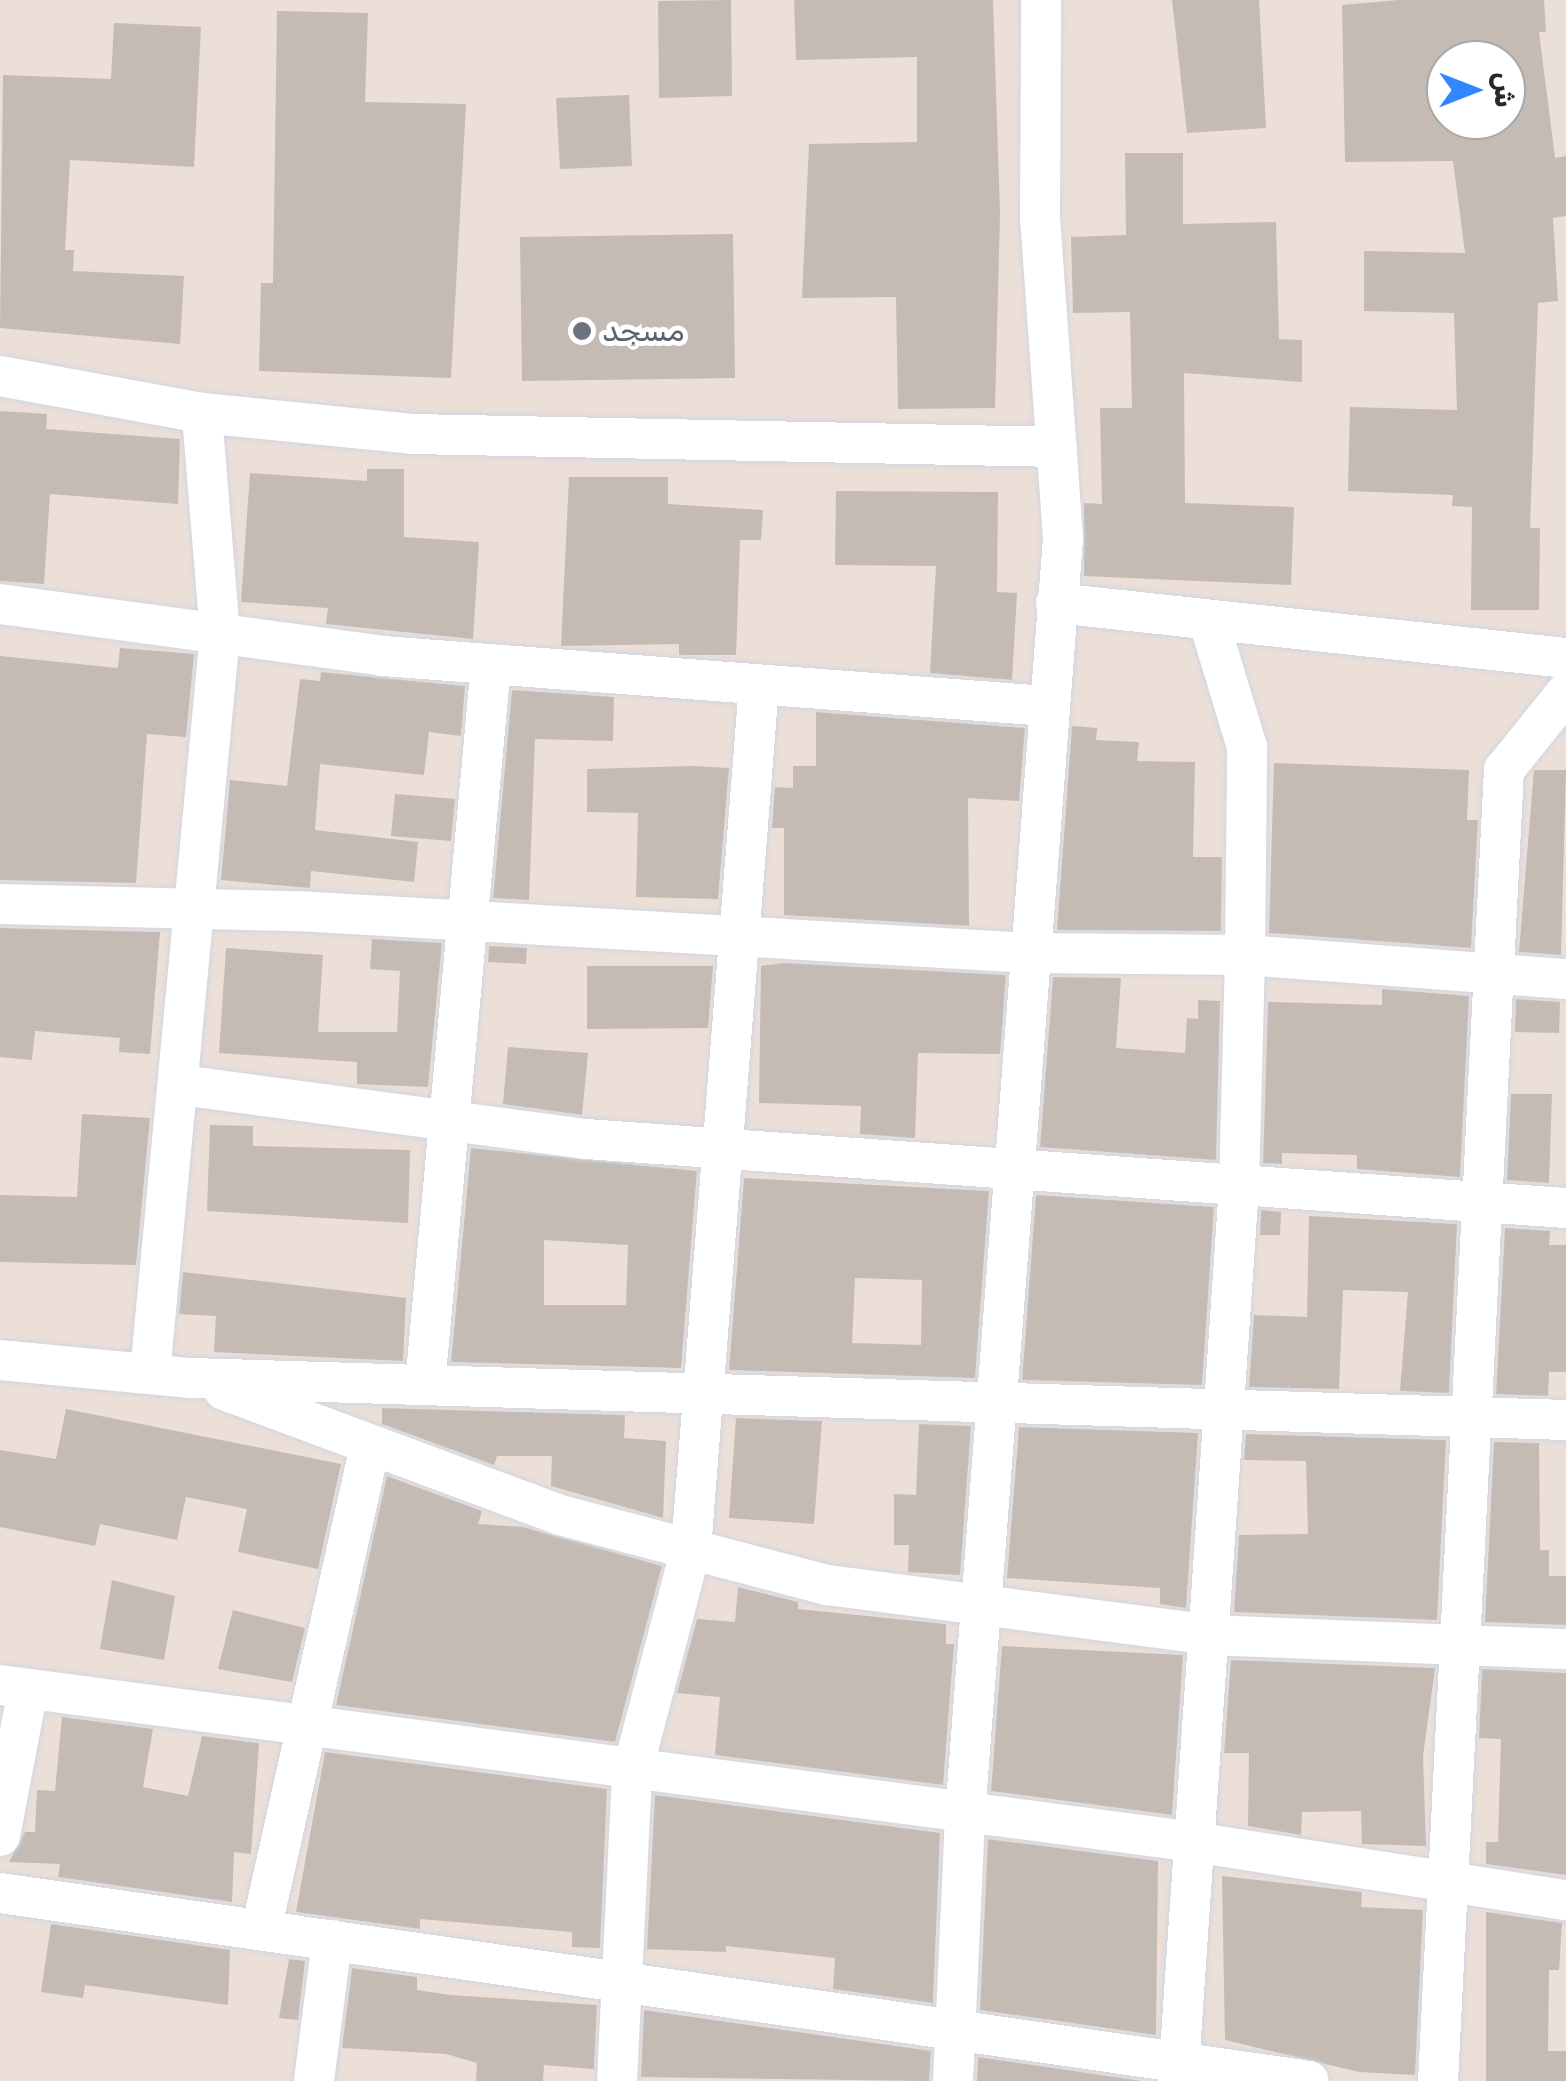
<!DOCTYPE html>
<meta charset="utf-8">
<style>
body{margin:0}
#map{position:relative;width:1566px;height:2081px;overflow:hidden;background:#ecdfd8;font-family:Rubik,Cairo,sans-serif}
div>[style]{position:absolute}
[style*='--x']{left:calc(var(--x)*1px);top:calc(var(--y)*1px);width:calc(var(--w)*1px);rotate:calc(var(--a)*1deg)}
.building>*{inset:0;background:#c3bbb4}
.roads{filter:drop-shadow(0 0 2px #ced6e2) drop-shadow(0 0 2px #ced6e2)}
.street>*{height:40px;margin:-20px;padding:0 20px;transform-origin:20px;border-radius:20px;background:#fff}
.dots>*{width:28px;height:28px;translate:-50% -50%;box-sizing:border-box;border:5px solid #fff;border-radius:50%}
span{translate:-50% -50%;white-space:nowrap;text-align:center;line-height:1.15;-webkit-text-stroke:10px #fff;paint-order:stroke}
.worship-label{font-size:30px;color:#5b616d}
.left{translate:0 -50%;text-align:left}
.north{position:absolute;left:1426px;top:40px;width:100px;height:100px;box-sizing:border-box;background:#fff;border:2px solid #a9a9a9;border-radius:50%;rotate:90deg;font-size:28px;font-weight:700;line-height:40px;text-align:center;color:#282828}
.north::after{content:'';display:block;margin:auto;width:35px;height:45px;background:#3287ff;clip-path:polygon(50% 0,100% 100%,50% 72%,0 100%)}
</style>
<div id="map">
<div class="building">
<i style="clip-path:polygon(731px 0,732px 96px,659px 98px,658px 1px)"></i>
<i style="clip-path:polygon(794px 0,993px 0,1000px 214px,995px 408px,898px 409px,896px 297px,802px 298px,809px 144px,917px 142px,917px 57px,796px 60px)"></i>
<i style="clip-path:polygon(1172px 0,1259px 0,1266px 128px,1187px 133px)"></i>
<i style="clip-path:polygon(evenodd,1399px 0,1544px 0,1546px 32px,1539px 32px,1555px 158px,1566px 156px,1566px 216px,1553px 218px,1558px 301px,1538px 303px,1530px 528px,1540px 528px,1539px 610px,1471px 610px,1472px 507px,1452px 506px,1453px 495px,1348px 491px,1350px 407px,1457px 410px,1454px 313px,1364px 311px,1364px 251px,1465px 253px,1453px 161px,1345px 162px,1342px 5px,1399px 0,1446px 60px,1506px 60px,1506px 120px,1446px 120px,1446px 60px)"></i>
<i style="clip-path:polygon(277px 11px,368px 13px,365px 102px,466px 104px,451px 378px,259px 371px,261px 283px,273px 283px)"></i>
<i style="clip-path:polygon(114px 23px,201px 27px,194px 167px,70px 160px,65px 250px,74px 250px,73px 271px,184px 276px,180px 344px,0 328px,3px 75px,111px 79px)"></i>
<i style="clip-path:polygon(629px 95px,632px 166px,560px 169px,556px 98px)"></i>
<i style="clip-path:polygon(1125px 153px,1183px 153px,1183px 224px,1276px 222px,1279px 339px,1302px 340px,1302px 382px,1184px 373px,1185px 503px,1294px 507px,1291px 585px,1084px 576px,1084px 503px,1102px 504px,1100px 408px,1132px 408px,1130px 312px,1073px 313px,1071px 237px,1126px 235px)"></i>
<i style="clip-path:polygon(733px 234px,735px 378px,522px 381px,520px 237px)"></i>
<i style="clip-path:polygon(0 411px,47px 414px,46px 429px,180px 439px,178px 504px,50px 494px,44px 584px,0 581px)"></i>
<i style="clip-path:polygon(367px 469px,404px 469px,404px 537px,479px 542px,473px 639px,326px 624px,328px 608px,241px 602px,250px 473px,367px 481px)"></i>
<i style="clip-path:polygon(569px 477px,668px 477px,668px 504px,763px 510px,761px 540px,740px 540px,736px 655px,679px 655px,679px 644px,561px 646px)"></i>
<i style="clip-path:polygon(836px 491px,998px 492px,997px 592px,1017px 593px,1012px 680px,930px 673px,936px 566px,835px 565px)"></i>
<i style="clip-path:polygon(120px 648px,194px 654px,186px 737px,147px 734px,136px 883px,0 880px,0 656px,118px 668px)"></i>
<i style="clip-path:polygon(321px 672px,465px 686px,461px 736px,429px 732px,424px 775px,320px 764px,315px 830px,418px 842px,414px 882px,311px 871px,310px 888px,221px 880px,230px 780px,287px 786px,300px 679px,320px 681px)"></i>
<i style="clip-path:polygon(512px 690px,614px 697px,613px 741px,535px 739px,529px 900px,493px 898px)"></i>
<i style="clip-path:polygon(816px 712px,1025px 728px,1019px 801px,968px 798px,969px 926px,784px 915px,784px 828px,772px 828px,775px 787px,793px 788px,793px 766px,816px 766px)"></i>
<i style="clip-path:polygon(1072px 726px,1097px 728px,1096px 740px,1139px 742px,1137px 761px,1195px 762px,1193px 857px,1222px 857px,1221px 931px,1057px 930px)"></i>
<i style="clip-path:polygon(1274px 763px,1469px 770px,1467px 820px,1478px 820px,1471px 948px,1269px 933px)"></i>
<i style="clip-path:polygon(693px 766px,729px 768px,718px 899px,636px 897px,638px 813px,587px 812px,587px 769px)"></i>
<i style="clip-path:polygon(1534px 770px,1566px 770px,1561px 955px,1519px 952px)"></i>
<i style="clip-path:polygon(395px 794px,455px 799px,451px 841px,391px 836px)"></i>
<i style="clip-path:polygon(0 928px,160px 932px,150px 1054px,119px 1052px,120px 1038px,35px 1031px,32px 1060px,0 1057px)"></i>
<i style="clip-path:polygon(372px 939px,442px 943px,428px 1087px,357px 1084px,357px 1062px,219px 1053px,226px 948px,323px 955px,318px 1032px,397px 1032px,400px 971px,370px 969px)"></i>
<i style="clip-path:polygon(489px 946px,527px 948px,526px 964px,488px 962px)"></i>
<i style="clip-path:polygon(784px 963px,1006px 975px,1000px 1054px,918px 1053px,915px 1138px,860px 1134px,861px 1106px,759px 1103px,761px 966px)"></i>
<i style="clip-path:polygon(587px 966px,713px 966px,708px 1028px,587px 1029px)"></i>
<i style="clip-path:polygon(1053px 977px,1121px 978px,1116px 1048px,1185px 1053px,1187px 1018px,1198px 1019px,1198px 1000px,1220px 1001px,1216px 1160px,1040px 1147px)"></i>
<i style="clip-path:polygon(1382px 989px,1469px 996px,1460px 1177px,1357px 1169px,1357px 1155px,1282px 1153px,1282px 1164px,1263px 1163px,1268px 1002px,1382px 1005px)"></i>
<i style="clip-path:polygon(1516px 999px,1560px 1002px,1559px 1033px,1515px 1032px)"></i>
<i style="clip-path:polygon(508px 1047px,588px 1053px,582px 1115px,503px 1104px)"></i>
<i style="clip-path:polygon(1511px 1094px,1552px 1094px,1549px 1183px,1507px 1180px)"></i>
<i style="clip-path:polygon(82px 1114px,150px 1118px,136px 1265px,0 1262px,0 1195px,77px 1197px)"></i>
<i style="clip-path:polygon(210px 1125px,253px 1126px,253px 1146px,410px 1150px,408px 1223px,207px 1211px)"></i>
<i style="clip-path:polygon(evenodd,471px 1148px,697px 1171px,681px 1368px,451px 1362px,471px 1148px,544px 1240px,628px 1245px,626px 1305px,544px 1305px,544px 1240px)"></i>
<i style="clip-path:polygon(evenodd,744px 1178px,989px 1191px,975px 1378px,729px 1370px,744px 1178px,855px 1278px,922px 1280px,921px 1345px,852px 1343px,855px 1278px)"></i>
<i style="clip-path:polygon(1036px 1195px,1214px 1207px,1202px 1385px,1022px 1380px)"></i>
<i style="clip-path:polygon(1261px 1210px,1281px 1212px,1280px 1235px,1260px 1235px)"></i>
<i style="clip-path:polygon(1309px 1216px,1457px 1224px,1449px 1393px,1400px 1391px,1408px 1292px,1343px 1290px,1339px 1389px,1249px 1387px,1254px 1315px,1307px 1317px)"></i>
<i style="clip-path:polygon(1505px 1228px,1550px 1231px,1549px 1245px,1566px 1245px,1566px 1372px,1549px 1372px,1548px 1396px,1496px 1394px)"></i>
<i style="clip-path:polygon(183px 1272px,406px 1298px,403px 1361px,214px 1352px,216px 1316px,179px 1314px)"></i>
<i style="clip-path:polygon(382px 1408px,625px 1415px,624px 1438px,666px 1441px,663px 1518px,551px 1486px,552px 1456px,497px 1456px,494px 1465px,382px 1424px)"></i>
<i style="clip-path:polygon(66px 1409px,341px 1464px,318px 1569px,238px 1552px,247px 1509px,186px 1497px,177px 1540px,100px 1524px,95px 1546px,0 1527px,0 1450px,56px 1459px)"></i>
<i style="clip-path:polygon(736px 1418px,822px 1421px,814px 1524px,729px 1518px)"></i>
<i style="clip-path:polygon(919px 1424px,971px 1426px,960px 1575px,908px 1572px,909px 1545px,894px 1545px,894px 1494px,916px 1495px)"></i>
<i style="clip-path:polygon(1019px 1427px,1198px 1433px,1186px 1608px,1160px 1604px,1160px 1588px,1007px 1578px)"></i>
<i style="clip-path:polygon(1246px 1434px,1446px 1440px,1437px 1620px,1234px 1612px,1239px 1535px,1308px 1534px,1306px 1461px,1244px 1460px)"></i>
<i style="clip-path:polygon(1494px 1442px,1539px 1443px,1540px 1550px,1549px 1550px,1549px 1576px,1566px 1576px,1566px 1625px,1485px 1622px)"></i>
<i style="clip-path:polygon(387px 1476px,482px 1511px,478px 1524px,523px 1527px,662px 1566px,615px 1742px,336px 1705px)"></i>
<i style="clip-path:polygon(112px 1580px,175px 1596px,164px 1660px,100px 1649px)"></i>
<i style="clip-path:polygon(738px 1587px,798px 1602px,798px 1609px,946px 1624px,946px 1644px,954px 1644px,943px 1785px,715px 1755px,720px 1697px,677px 1693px,697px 1619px,735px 1622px)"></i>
<i style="clip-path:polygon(233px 1610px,305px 1628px,292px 1682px,218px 1669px)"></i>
<i style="clip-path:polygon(1002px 1646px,1183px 1655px,1172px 1815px,991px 1791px)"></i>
<i style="clip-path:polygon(1231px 1660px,1435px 1668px,1423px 1756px,1426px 1846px,1362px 1844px,1361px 1811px,1302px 1812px,1301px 1835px,1248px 1826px,1249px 1753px,1224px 1753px)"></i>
<i style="clip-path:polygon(1482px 1669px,1566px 1673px,1566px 1875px,1486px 1864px,1486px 1842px,1498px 1842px,1501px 1739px,1479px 1738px)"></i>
<i style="clip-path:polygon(62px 1717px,153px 1729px,143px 1787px,188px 1796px,202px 1736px,259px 1743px,251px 1854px,234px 1852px,232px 1902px,58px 1877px,60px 1864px,9px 1862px,25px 1832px,35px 1832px,37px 1790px,55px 1791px)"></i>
<i style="clip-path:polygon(325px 1752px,607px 1789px,600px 1948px,572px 1947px,572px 1932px,420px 1919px,420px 1929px,296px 1912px)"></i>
<i style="clip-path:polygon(655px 1795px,940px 1833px,933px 2003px,833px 1989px,835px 1958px,726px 1946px,726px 1952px,647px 1949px)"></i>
<i style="clip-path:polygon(988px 1839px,1158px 1861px,1156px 2035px,980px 2010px)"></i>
<i style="clip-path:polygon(1222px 1876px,1362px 1892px,1361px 1907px,1423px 1910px,1415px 2075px,1359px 2072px,1225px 2040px)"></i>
<i style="clip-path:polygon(1486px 1912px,1562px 1923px,1559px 1970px,1549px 1970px,1548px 2051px,1566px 2051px,1566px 2081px,1486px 2081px)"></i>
<i style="clip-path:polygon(51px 1924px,230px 1950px,228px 2005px,85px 1985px,83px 1998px,41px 1992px)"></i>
<i style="clip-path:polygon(289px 1959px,305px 1961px,298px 2020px,279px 2018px)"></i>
<i style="clip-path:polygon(352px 1968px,417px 1977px,417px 1990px,450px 1995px,597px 2005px,594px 2069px,544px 2065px,543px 2081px,476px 2081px,477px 2063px,446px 2054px,342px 2048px)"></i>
<i style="clip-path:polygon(644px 2010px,931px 2051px,929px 2081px,641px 2077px)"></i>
<i style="clip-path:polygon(978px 2057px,1142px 2081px,977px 2081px)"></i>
</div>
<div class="roads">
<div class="street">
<i style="--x:0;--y:376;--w:205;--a:10.4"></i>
<i style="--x:202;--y:413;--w:211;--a:5.7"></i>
<i style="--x:412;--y:434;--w:645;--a:1.15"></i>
<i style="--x:1056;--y:603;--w:513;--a:6.16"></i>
<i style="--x:0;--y:604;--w:387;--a:7.7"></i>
<i style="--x:383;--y:656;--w:665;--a:4.31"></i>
<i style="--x:0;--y:904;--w:297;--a:1.4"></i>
<i style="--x:297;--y:911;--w:734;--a:3.28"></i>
<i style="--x:1030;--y:953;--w:215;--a:0.5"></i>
<i style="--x:1245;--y:955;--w:322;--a:4.3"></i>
<i style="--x:181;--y:1085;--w:409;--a:7.6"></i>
<i style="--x:586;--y:1139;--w:982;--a:4.03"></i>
<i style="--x:0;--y:1360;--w:193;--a:5.4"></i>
<i style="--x:192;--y:1378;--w:1375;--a:1.75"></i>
<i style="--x:150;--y:1373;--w:742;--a:-84.59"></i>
<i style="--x:220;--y:634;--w:222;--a:-94.7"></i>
<i style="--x:425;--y:1385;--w:724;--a:-84.77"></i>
<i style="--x:224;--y:1390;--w:358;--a:20.4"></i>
<i style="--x:560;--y:1515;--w:276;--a:14.7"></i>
<i style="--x:827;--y:1585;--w:387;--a:7.4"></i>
<i style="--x:1211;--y:1635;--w:355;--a:2.3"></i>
<i style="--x:0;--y:1685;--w:1204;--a:7.49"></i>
<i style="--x:1194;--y:1842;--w:376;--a:8.9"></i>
<i style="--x:0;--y:1836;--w:150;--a:-79.2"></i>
<i style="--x:0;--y:1893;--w:1322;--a:8.17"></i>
<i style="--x:261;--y:1930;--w:497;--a:-77.3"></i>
<i style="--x:314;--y:2081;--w:142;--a:-82.7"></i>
<i style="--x:617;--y:2081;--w:309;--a:-87.2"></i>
<i style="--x:632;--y:1772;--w:231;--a:-75.2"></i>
<i style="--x:691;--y:1549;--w:867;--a:-85.5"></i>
<i style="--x:953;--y:2081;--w:266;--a:-87.4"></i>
<i style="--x:965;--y:1815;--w:1281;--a:-85.61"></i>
<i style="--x:1063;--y:538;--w:319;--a:-94.1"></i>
<i style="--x:1040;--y:220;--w:220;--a:-89.7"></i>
<i style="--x:1178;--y:2081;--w:896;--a:-86.1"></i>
<i style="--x:1239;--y:1187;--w:232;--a:-88.5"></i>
<i style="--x:1245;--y:955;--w:208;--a:-89.4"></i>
<i style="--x:1247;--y:747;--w:131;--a:-106.9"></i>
<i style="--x:1438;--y:2081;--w:1313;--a:-87.12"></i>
<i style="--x:1504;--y:770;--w:99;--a:-51.2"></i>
</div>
</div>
<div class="dots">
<i style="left:582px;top:331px;background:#6b7280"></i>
</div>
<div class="worship-label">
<span class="left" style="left:602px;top:331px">مسجد</span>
</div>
<div class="north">ش</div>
</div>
